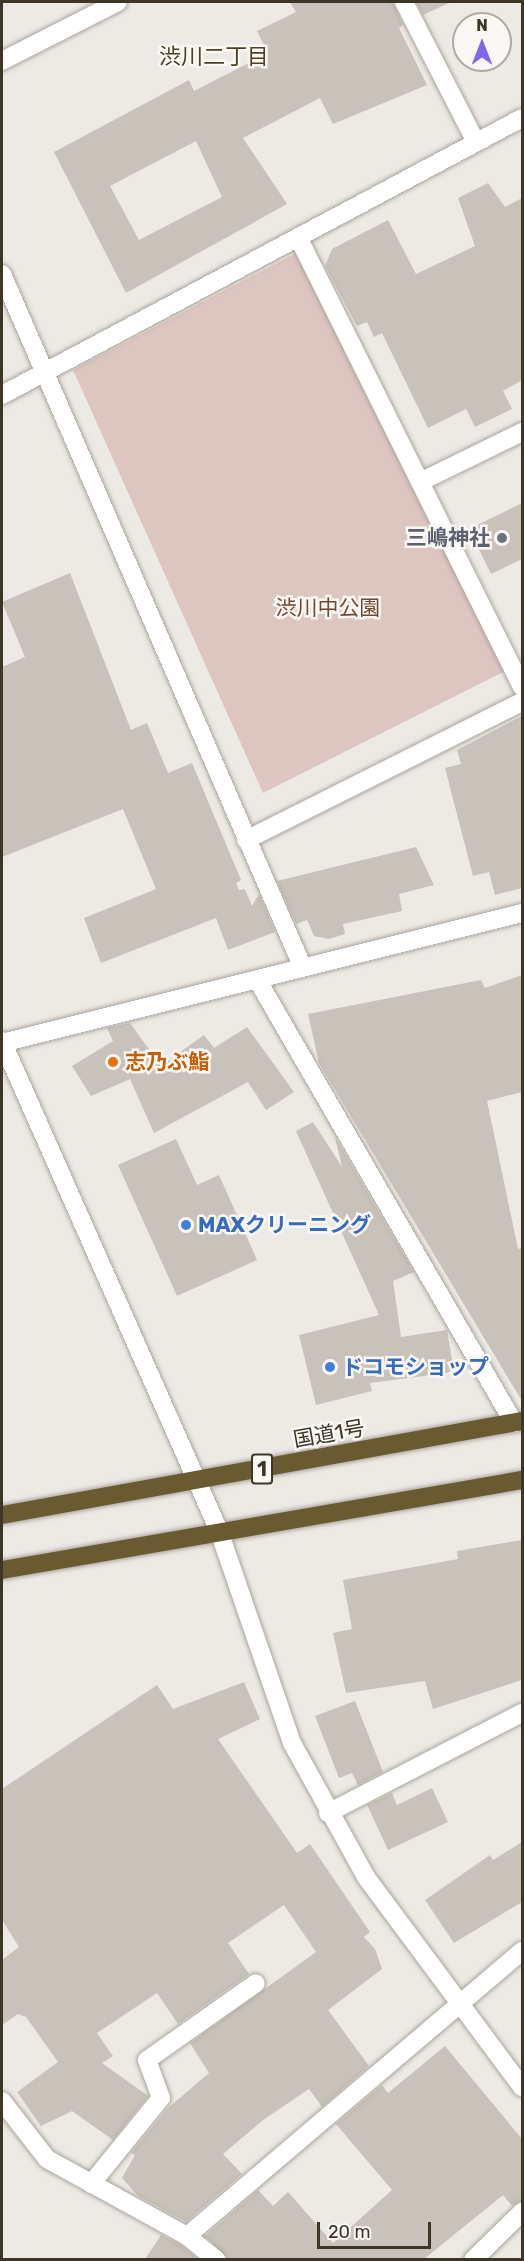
<!DOCTYPE html>
<meta charset="utf-8">
<style>
body{margin:0}
#map{position:relative;width:524px;height:2261px;overflow:hidden;background:#ede9e5;font-family:Rubik,"Noto Sans JP",sans-serif}
div>[style]{position:absolute}
[style*='--x']{left:calc(var(--x)*1px);top:calc(var(--y)*1px);width:calc(var(--w)*1px);rotate:calc(var(--a)*1deg)}
.green>*{inset:0;background:#ddc6bf}
.building>*{inset:0;background:#c8c2ba}
.roads{filter:drop-shadow(0 0 2px #aaa59c) drop-shadow(0 0 2px #aaa59c)}
.minor>*{height:18px;margin:-9px;padding:0 9px;transform-origin:9px;border-radius:9px;background:#fff}
.highway>*{height:18px;margin:-9px;padding:0 9px;transform-origin:9px;border-radius:9px;background:#695a32}
.dots>*{width:16px;height:16px;translate:-50% -50%;box-sizing:border-box;border:3px solid #faf7f5;border-radius:50%}
span{translate:-50% -50%;white-space:nowrap;text-align:center;line-height:1.15;-webkit-text-stroke:5px #faf7f5;paint-order:stroke}
.shield-label span{padding:2px 4px;background:#faf7f5;border:2px solid;border-radius:4px;-webkit-text-stroke-width:0}
.shield-label{font-size:20px;color:#3e3625;font-weight:700}
.worship-label{font-size:21px;color:#5b616d;font-weight:700}
.right{translate:-100% -50%;text-align:right}
.park-label{font-size:21px;color:#734731}
.food-label{font-size:21px;color:#c56008;font-weight:700}
.left{translate:0 -50%;text-align:left}
.shop-label{font-size:21px;color:#366cbe;font-weight:700}
.street-label{font-size:21px;color:#3e3625}
.neighbourhood-label{font-size:22px;color:#4f4222}
.frame{position:absolute;inset:0;border:3px solid #3e3625;pointer-events:none}
.north{position:absolute;left:452px;top:12px;width:60px;height:60px;box-sizing:border-box;background:#faf7f5;border:2px solid #afaaa2;border-radius:50%;rotate:0deg;font-size:16px;font-weight:700;line-height:24px;text-align:center;color:#3e3625}
.north::after{content:'';display:block;margin:auto;width:21px;height:27px;background:#7f67e9;clip-path:polygon(50% 0,100% 100%,50% 72%,0 100%)}
.scale{position:absolute;left:317px;top:2222px;width:114px;height:27px;box-sizing:border-box;border:3px solid #3e3625;border-top:0;padding-left:8px;font-size:18px;line-height:21px;white-space:nowrap;color:#3e3625;-webkit-text-stroke:4px #faf7f5;paint-order:stroke}
</style>
<div id="map">
<div class="green">
<i style="clip-path:polygon(302px 250px,507px 670px,263px 793px,73px 370px)"></i>
</div>
<div class="building">
<i style="clip-path:polygon(evenodd,290px 2px,393px 2px,403px 25px,399px 28px,427px 85px,333px 124px,320px 98px,243px 138px,287px 204px,126px 293px,54px 152px,189px 80px,194px 91px,268px 53px,257px 31px,296px 12px,290px 2px,196px 141px,222px 197px,139px 240px,110px 186px,196px 141px)"></i>
<i style="clip-path:polygon(416px 2px,451px 2px,423px 15px)"></i>
<i style="clip-path:polygon(488px 183px,505px 207px,522px 198px,522px 380px,503px 391px,512px 409px,475px 427px,466px 409px,428px 428px,382px 333px,374px 337px,367px 322px,357px 326px,325px 266px,332px 249px,388px 220px,416px 274px,475px 246px,458px 198px)"></i>
<i style="clip-path:polygon(522px 503px,522px 559px,491px 574px,469px 529px)"></i>
<i style="clip-path:polygon(70px 573px,131px 730px,147px 723px,168px 773px,192px 763px,241px 880px,236px 883px,239px 890px,245px 889px,252px 906px,259px 894px,275px 932px,228px 950px,216px 918px,101px 963px,84px 918px,156px 889px,123px 809px,2px 857px,2px 667px,25px 657px,2px 602px)"></i>
<i style="clip-path:polygon(522px 716px,522px 888px,495px 895px,489px 872px,473px 876px,445px 768px,461px 764px,457px 750px)"></i>
<i style="clip-path:polygon(416px 847px,434px 885px,399px 894px,402px 911px,343px 924px,345px 934px,329px 939px,314px 936px,307px 920px,296px 924px,277px 881px)"></i>
<i style="clip-path:polygon(522px 975px,522px 1092px,487px 1101px,518px 1249px,522px 1248px,522px 1401px,319px 1063px,308px 1014px,481px 980px,485px 988px)"></i>
<i style="clip-path:polygon(130px 1023px,161px 1066px,204px 1035px,214px 1048px,247px 1027px,294px 1092px,266px 1110px,248px 1082px,154px 1133px,130px 1079px,91px 1096px,72px 1066px,113px 1041px,107px 1028px)"></i>
<i style="clip-path:polygon(313px 1122px,342px 1167px,335px 1137px,414px 1272px,393px 1281px,401px 1337px,447px 1330px,454px 1372px,370px 1383px,372px 1391px,316px 1405px,299px 1335px,379px 1315px,296px 1131px)"></i>
<i style="clip-path:polygon(176px 1139px,197px 1185px,219px 1175px,257px 1260px,177px 1296px,118px 1165px)"></i>
<i style="clip-path:polygon(522px 1540px,522px 1680px,433px 1709px,425px 1681px,346px 1693px,333px 1633px,352px 1629px,343px 1580px,458px 1559px,457px 1551px)"></i>
<i style="clip-path:polygon(244px 1682px,260px 1719px,218px 1739px,297px 1853px,310px 1844px,370px 1932px,364px 1937px,375px 1949px,382px 1969px,328px 2010px,369px 2066px,322px 2107px,309px 2089px,263px 2120px,223px 2154px,242px 2174px,186px 2222px,138px 2196px,122px 2178px,135px 2155px,131px 2153px,168px 2108px,209px 2073px,190px 2043px,316px 1952px,284px 1905px,228px 1943px,249px 1974px,178px 2024px,157px 1993px,97px 2033px,113px 2056px,102px 2063px,148px 2096px,113px 2140px,72px 2111px,41px 2126px,17px 2092px,58px 2062px,26px 2017px,18px 2014px,2px 2025px,2px 1960px,19px 1947px,2px 1920px,2px 1789px,157px 1685px,173px 1709px)"></i>
<i style="clip-path:polygon(355px 1701px,383px 1772px,358px 1785px,352px 1773px,339px 1778px,315px 1716px)"></i>
<i style="clip-path:polygon(432px 1788px,448px 1822px,388px 1850px,367px 1805px,392px 1793px,397px 1805px)"></i>
<i style="clip-path:polygon(522px 1842px,522px 1902px,454px 1943px,425px 1900px,490px 1855px,493px 1860px)"></i>
<i style="clip-path:polygon(445px 2046px,522px 2139px,522px 2201px,512px 2206px,503px 2195px,424px 2259px,228px 2259px,205px 2236px,258px 2190px,273px 2206px,288px 2192px,333px 2243px,392px 2190px,336px 2124px,382px 2085px,388px 2093px)"></i>
<i style="clip-path:polygon(161px 2235px,181px 2245px,198px 2259px,145px 2259px)"></i>
</div>
<div class="roads">
<div class="minor">
<i style="--x:404;--y:2;--w:157;--a:62.8"></i>
<i style="--x:2;--y:61;--w:130;--a:-27"></i>
<i style="--x:298;--y:237;--w:503;--a:63.54"></i>
<i style="--x:2;--y:274;--w:756;--a:66.55"></i>
<i style="--x:2;--y:395;--w:589;--a:-28.04"></i>
<i style="--x:420;--y:482;--w:114;--a:-26.1"></i>
<i style="--x:246;--y:840;--w:309;--a:-26.6"></i>
<i style="--x:258;--y:981;--w:511;--a:59.92"></i>
<i style="--x:2;--y:1041;--w:536;--a:66.11"></i>
<i style="--x:219;--y:1531;--w:224;--a:71"></i>
<i style="--x:292;--y:1743;--w:153;--a:61.1"></i>
<i style="--x:366;--y:1877;--w:262;--a:53.4"></i>
<i style="--x:2;--y:1043;--w:536;--a:-14.04"></i>
<i style="--x:328;--y:1813;--w:218;--a:-27.3"></i>
<i style="--x:2;--y:2101;--w:73;--a:52.2"></i>
<i style="--x:47;--y:2159;--w:160;--a:28.8"></i>
<i style="--x:187;--y:2236;--w:38;--a:39"></i>
<i style="--x:91;--y:2184;--w:111;--a:-50.9"></i>
<i style="--x:161;--y:2098;--w:40;--a:-110.2"></i>
<i style="--x:147;--y:2060;--w:133;--a:-35.2"></i>
<i style="--x:187;--y:2236;--w:440;--a:-40.4"></i>
<i style="--x:473;--y:2260;--w:69;--a:-44.4"></i>
</div>
<div class="highway">
<i style="--x:2;--y:1515;--w:528;--a:-10.25"></i>
<i style="--x:2;--y:1570;--w:528;--a:-9.82"></i>
</div>
</div>
<div class="dots">
<i style="left:502px;top:538px;background:#6b7280"></i>
<i style="left:113px;top:1062px;background:#e8710a"></i>
<i style="left:186px;top:1225px;background:#3f7fe0"></i>
<i style="left:330px;top:1367px;background:#3f7fe0"></i>
</div>
<div class="shield-label">
<span style="left:262px;top:1469px">1</span>
</div>
<div class="worship-label">
<span class="right" style="left:490px;top:538px">三嶋神社</span>
</div>
<div class="park-label">
<span style="left:328px;top:608px">渋川中公園</span>
</div>
<div class="food-label">
<span class="left" style="left:125px;top:1062px">志乃ぶ鮨</span>
</div>
<div class="shop-label">
<span class="left" style="left:198px;top:1225px">MAXクリーニング</span>
<span class="left" style="left:342px;top:1367px">ドコモショップ</span>
</div>
<div class="street-label">
<span style="left:329px;top:1434px;rotate:-10deg">国道1号</span>
</div>
<div class="neighbourhood-label">
<span style="left:214px;top:57px">渋川二丁目</span>
</div>
<div class="frame"></div>
<div class="north">N</div>
<div class="scale">20 m</div>
</div>
